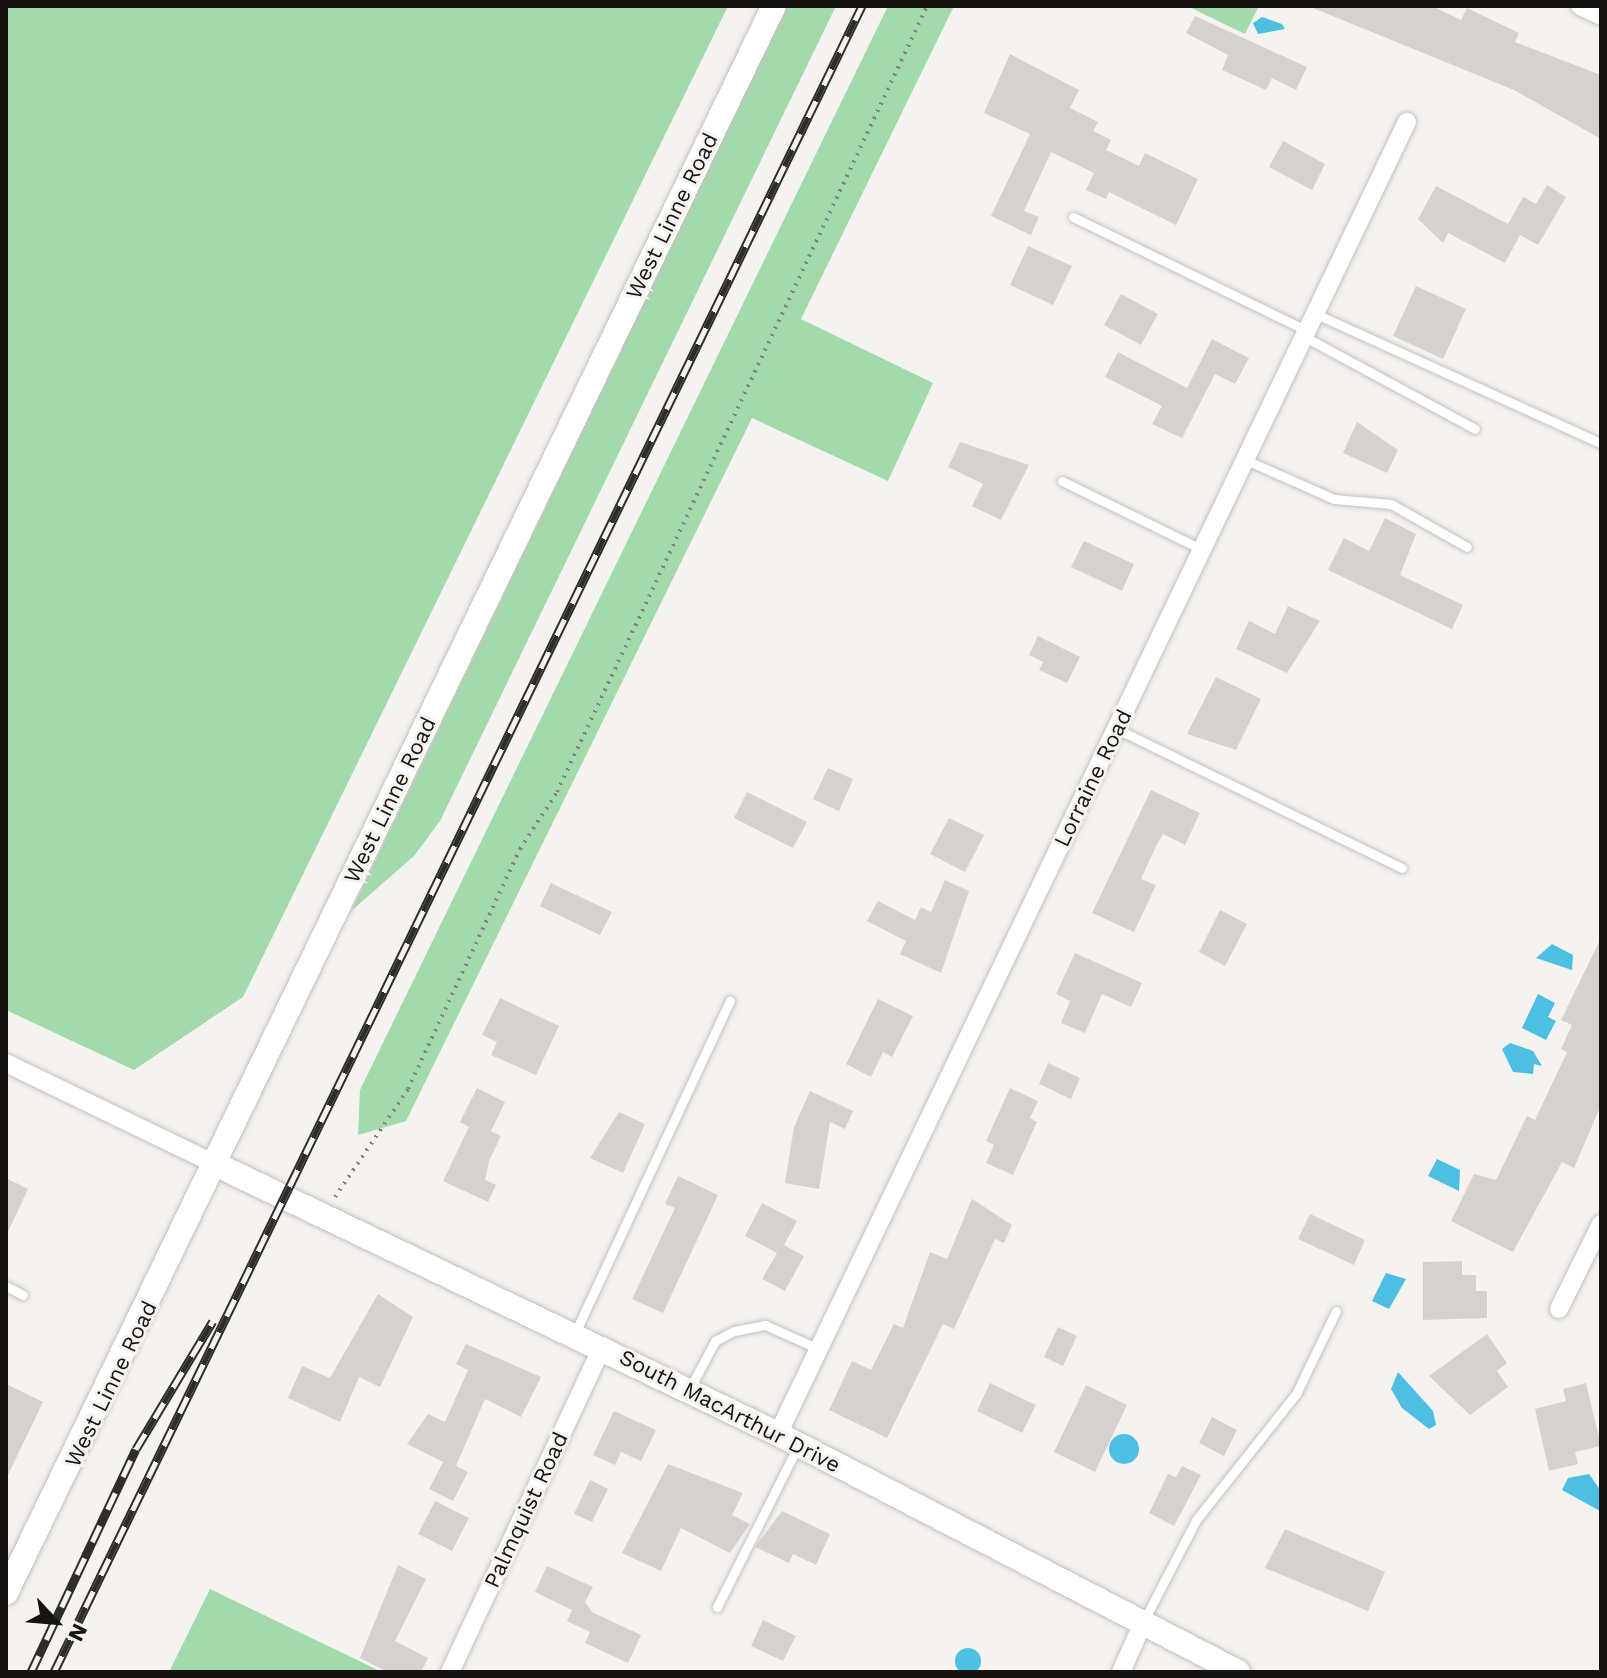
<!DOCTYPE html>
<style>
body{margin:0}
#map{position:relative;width:1607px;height:1678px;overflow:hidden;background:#f5f3f0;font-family:"Work Sans",sans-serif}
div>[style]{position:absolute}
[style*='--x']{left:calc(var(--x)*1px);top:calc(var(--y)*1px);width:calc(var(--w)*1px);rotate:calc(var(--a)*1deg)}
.green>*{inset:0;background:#a3daac}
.water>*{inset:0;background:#4cbfe3}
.round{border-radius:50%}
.building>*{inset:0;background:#d5d1d0}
.path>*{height:4px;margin-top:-2px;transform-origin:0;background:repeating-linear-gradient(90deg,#82817f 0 2px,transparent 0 8px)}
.roads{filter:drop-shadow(0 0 2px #c3c1be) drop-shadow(0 0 2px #c3c1be)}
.service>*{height:9px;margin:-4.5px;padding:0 4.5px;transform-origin:4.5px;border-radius:4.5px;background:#fff}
.minor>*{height:18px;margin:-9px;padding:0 9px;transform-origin:9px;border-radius:9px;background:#fff}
.tertiary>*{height:24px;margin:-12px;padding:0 12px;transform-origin:12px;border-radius:12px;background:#fff}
.rail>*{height:9px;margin-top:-4.5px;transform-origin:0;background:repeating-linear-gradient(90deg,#f5f3f0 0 18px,#2e2d2c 0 36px);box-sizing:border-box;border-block:2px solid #2e2d2c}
span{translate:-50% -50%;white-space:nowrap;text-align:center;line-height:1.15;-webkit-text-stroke:6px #f5f3f0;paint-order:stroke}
.street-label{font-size:22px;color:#151413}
.frame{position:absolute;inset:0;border:8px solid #151413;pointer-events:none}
.north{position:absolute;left:16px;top:1582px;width:80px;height:80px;-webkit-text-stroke:6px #f5f3f0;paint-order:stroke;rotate:116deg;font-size:22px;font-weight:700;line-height:32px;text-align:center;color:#151413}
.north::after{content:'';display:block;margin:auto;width:28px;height:36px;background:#151413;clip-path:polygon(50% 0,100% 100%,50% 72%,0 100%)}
</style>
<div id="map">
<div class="green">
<i style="clip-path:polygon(6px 6px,728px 6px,243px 997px,134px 1070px,6px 1010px)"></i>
<i style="clip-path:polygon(787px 6px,836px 6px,440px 821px,414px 856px,351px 911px)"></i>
<i style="clip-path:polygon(888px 6px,954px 6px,801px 319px,933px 383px,888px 481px,752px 418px,406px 1121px,358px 1135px,360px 1090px)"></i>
<i style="clip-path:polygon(1187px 6px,1259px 6px,1245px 34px)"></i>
<i style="clip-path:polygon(210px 1589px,382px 1672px,169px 1672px)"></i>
</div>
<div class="water">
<i style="clip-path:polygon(1262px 17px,1282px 24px,1285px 29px,1258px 34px,1253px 23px)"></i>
<i style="clip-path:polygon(1552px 944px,1573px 955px,1572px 970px,1536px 958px)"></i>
<i style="clip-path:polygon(1538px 994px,1555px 1003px,1548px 1017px,1556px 1021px,1546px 1040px,1522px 1028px)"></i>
<i style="clip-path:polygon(1510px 1043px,1533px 1051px,1542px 1066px,1534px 1064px,1533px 1074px,1513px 1072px,1502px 1049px)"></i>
<i style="clip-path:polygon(1437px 1159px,1460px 1170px,1459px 1191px,1428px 1176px)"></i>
<i style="clip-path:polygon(1386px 1273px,1406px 1279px,1389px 1309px,1372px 1301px)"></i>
<i style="clip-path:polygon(1398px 1372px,1433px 1411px,1436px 1425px,1429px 1429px,1402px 1408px,1391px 1389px)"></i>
<i class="round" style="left:1109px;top:1434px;width:30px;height:30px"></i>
<i style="clip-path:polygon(1589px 1474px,1601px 1491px,1600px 1511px,1562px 1490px,1568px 1478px)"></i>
<i class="round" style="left:955px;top:1648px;width:26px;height:26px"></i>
</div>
<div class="building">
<i style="clip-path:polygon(1308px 6px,1432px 6px,1461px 20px,1467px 8px,1519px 33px,1515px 42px,1601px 75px,1601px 139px,1514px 90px)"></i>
<i style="clip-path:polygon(1195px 16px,1307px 67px,1296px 90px,1272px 78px,1266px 90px,1222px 70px,1228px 55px,1186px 33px)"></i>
<i style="clip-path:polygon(1010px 54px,1079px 90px,1070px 108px,1098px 122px,1093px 131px,1111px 140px,1106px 150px,1139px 166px,1145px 153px,1198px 179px,1176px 225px,1109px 192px,1106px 199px,1086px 190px,1094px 173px,1051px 152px,1024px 211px,1039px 217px,1031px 235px,991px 216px,1030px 134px,984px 113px)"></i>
<i style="clip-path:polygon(1283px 141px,1325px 164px,1312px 190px,1269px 167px)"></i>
<i style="clip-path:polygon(1547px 185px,1566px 197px,1538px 245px,1520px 235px,1505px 263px,1448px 233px,1443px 243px,1418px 219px,1436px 186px,1508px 224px,1523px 197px,1536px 204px)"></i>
<i style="clip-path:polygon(1028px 246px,1072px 266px,1053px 305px,1010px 285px)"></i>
<i style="clip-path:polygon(1416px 286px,1466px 309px,1443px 359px,1393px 336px)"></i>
<i style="clip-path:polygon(1121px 294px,1158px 314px,1141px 345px,1104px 325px)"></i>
<i style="clip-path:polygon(1212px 339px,1249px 358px,1235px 384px,1215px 374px,1182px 438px,1152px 424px,1162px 406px,1105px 377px,1118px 352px,1187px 388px)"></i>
<i style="clip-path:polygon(1357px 422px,1398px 450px,1387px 473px,1343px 453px)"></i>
<i style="clip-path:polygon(960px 442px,1029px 465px,1001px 520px,972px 506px,983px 484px,948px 467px)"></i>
<i style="clip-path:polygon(1385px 518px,1416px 534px,1400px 575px,1463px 605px,1452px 629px,1328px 570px,1344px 538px,1369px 551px)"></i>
<i style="clip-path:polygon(1084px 541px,1134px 564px,1122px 591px,1071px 567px)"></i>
<i style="clip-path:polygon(1288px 606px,1320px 621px,1287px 673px,1236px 649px,1249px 621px,1275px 634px)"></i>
<i style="clip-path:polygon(1038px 636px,1080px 657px,1067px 683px,1039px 670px,1043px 662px,1029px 655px)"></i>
<i style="clip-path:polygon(1216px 677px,1261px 699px,1236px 750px,1187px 734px)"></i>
<i style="clip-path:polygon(828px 768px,853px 779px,839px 811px,813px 799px)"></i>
<i style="clip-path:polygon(1151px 790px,1200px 813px,1185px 845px,1163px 834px,1157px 844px,1141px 879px,1156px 885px,1134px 932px,1092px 913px)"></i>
<i style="clip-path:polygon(747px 792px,807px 822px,793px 848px,734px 818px)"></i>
<i style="clip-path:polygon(949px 818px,984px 835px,965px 872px,930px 854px)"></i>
<i style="clip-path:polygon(945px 880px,969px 891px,941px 973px,900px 954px,906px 941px,867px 921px,878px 901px,915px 920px,921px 907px,931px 912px)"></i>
<i style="clip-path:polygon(551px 883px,612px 912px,600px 935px,540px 906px)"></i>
<i style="clip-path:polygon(1220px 910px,1247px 924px,1225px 966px,1199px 952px)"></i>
<i style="clip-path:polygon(1601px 938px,1601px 1105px,1574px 1168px,1562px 1162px,1513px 1252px,1451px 1221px,1474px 1174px,1496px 1180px,1527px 1116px,1535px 1120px,1567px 1052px,1561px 1049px,1572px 1025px,1561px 1020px)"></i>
<i style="clip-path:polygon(1075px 953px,1142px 983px,1131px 1007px,1102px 994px,1085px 1033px,1061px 1023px,1070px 1001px,1056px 994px)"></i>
<i style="clip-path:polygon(500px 998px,559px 1026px,536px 1075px,491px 1055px,497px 1042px,482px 1035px)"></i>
<i style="clip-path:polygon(878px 999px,913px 1016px,892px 1057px,883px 1052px,871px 1077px,846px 1064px)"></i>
<i style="clip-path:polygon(1048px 1063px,1080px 1078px,1071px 1099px,1039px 1084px)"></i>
<i style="clip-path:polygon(477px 1088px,505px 1102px,491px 1131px,501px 1136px,489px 1161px,485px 1180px,496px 1185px,488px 1202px,443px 1181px,469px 1127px,460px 1122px)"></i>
<i style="clip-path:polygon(1010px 1088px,1038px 1101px,1030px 1118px,1037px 1122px,1013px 1175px,986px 1163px,994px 1145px,986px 1141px)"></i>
<i style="clip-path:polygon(810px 1091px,853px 1111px,845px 1129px,830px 1122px,819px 1189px,785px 1183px,794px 1127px)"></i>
<i style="clip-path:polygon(619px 1112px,645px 1124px,623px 1173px,590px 1158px)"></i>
<i style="clip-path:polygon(678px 1176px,718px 1195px,663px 1313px,632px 1299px,675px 1208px,665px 1204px)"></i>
<i style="clip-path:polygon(6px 1178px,28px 1189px,6px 1236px)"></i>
<i style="clip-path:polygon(972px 1199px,1012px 1225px,1004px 1243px,995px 1239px,954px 1329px,943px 1324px,887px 1438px,829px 1410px,852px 1361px,871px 1370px,894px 1324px,903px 1328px,930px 1252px,947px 1259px)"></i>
<i style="clip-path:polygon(762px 1203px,797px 1221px,784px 1245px,804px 1256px,785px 1291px,762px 1279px,777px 1253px,745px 1236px)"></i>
<i style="clip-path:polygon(1310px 1214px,1365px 1240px,1354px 1265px,1298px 1239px)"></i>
<i style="clip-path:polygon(1462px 1261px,1462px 1275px,1476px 1275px,1476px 1291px,1487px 1291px,1487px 1318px,1423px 1320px,1423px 1262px)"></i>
<i style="clip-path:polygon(378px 1294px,413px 1317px,380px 1387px,359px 1377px,340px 1422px,288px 1398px,302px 1366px,330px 1378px)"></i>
<i style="clip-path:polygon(1058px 1327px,1077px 1336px,1063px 1366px,1044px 1357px)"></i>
<i style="clip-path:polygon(1487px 1334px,1507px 1363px,1497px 1371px,1508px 1387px,1470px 1415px,1429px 1376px)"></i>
<i style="clip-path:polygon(466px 1344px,541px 1377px,521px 1417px,485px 1399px,456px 1466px,468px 1472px,453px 1501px,429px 1489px,443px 1462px,407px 1444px,428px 1414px,445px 1422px,468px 1370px,456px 1364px)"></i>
<i style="clip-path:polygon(990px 1383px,1036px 1405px,1022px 1433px,977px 1411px)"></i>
<i style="clip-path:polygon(1586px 1383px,1601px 1446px,1575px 1452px,1578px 1464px,1549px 1471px,1535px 1409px,1566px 1401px,1563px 1389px)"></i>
<i style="clip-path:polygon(6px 1384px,43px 1402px,6px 1479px)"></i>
<i style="clip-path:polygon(1086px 1385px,1127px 1405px,1095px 1472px,1054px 1452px)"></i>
<i style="clip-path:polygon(614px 1411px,656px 1430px,641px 1461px,621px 1452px,615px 1465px,593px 1455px)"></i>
<i style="clip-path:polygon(1212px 1417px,1237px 1430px,1224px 1456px,1199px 1443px)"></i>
<i style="clip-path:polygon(668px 1464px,743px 1493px,732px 1515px,750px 1524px,730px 1553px,681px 1528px,661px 1571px,622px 1553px)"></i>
<i style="clip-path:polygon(1182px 1466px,1201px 1475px,1174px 1526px,1149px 1513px,1168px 1474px,1176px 1477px)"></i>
<i style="clip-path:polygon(590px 1480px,608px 1489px,592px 1522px,574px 1514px)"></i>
<i style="clip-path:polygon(435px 1501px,469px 1518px,452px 1551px,418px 1534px)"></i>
<i style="clip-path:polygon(782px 1511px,830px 1534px,816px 1565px,793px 1554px,789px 1563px,755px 1547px)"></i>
<i style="clip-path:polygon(1285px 1529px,1385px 1572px,1368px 1611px,1265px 1568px)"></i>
<i style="clip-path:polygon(398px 1565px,426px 1579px,395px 1641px,428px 1658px,421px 1672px,387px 1672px,360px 1658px)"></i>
<i style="clip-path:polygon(547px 1566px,593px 1587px,585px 1602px,592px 1612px,641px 1635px,628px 1663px,585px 1643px,590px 1632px,567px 1621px,572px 1610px,535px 1592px)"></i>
<i style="clip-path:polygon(763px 1620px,796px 1636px,783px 1661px,751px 1646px)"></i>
</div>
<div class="path">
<i style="--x:335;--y:1197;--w:130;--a:-55.9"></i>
<i style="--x:408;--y:1089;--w:265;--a:-65"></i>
<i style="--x:520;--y:849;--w:68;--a:-57"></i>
<i style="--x:557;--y:792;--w:869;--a:-64.79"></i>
</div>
<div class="roads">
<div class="service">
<i style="--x:1073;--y:217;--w:261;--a:25.9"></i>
<i style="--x:1316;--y:314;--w:313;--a:24.4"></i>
<i style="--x:1305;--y:337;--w:193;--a:28.4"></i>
<i style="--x:1246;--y:460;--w:96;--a:23.9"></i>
<i style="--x:1334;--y:499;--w:57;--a:5"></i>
<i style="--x:1391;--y:504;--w:87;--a:29.5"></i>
<i style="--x:1062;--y:481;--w:157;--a:26.1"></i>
<i style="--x:1117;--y:729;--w:317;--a:26"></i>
<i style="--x:6;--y:1286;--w:19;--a:28"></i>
<i style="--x:574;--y:1335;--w:369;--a:-65"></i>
<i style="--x:689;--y:1390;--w:55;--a:-62"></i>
<i style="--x:715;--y:1341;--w:21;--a:-28"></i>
<i style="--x:734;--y:1331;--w:32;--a:-11"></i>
<i style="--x:765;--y:1325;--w:59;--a:24"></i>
<i style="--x:717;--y:1607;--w:178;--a:-63.3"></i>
<i style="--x:1143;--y:1622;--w:115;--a:-62.5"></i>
<i style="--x:1196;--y:1520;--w:161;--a:-51.6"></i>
<i style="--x:1296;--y:1394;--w:92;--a:-64.3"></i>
</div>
<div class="minor">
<i style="--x:1580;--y:6;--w:23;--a:25"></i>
<i style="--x:6;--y:1063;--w:232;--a:25.8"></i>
<i style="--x:1559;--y:1309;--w:95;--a:-63.7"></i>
<i style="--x:778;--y:1434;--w:1455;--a:-64.39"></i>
<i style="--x:450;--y:1672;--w:358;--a:-64.9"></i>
<i style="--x:1121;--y:1672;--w:51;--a:-65.9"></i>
</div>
<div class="tertiary">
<i style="--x:215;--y:1164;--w:624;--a:25.62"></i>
<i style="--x:778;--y:1434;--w:518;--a:27.36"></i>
<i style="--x:6;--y:1593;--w:1763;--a:-64.18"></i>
</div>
</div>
<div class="rail">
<i style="--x:31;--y:1672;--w:246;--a:-64.8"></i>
<i style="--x:136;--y:1449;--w:149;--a:-59"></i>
<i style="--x:54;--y:1672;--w:1852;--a:-64.13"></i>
</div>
<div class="street-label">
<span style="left:672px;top:216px;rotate:-64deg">West Linne Road</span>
<span style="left:1093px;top:778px;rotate:-64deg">Lorraine Road</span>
<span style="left:390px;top:800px;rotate:-64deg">West Linne Road</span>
<span style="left:111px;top:1384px;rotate:-64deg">West Linne Road</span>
<span style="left:730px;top:1411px;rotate:27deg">South MacArthur Drive</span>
<span style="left:526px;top:1510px;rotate:-65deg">Palmquist Road</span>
</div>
<div class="frame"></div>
<div class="north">N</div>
</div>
